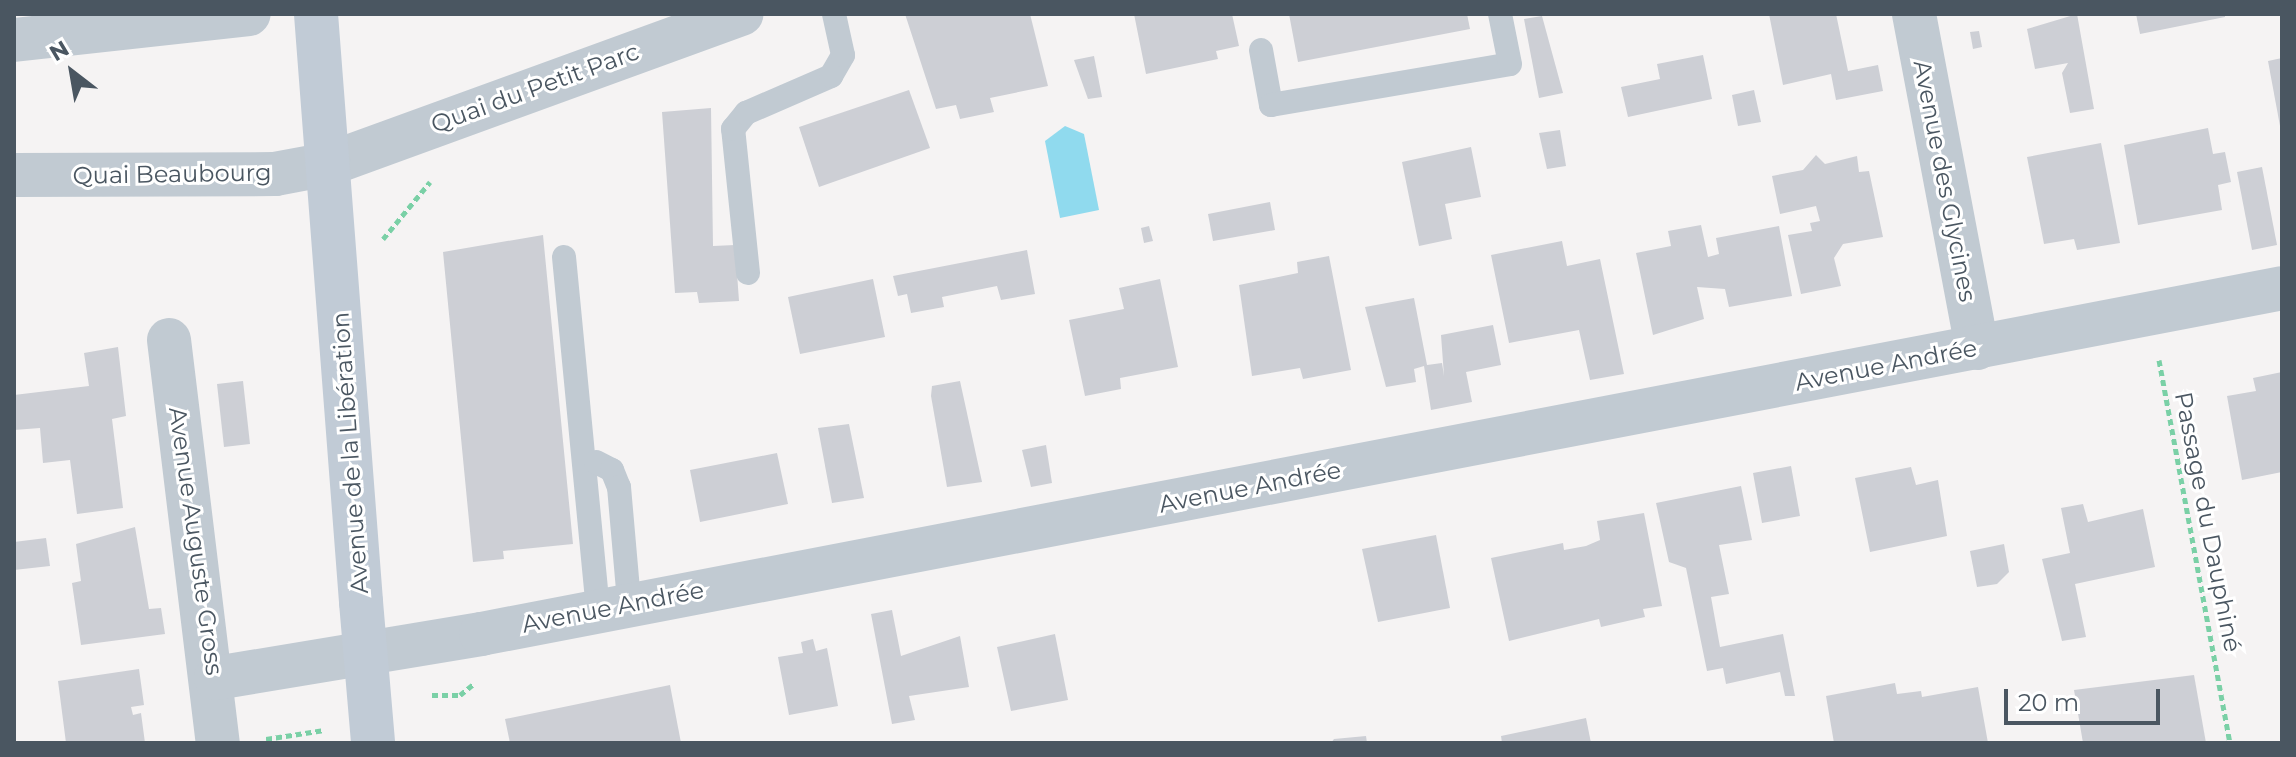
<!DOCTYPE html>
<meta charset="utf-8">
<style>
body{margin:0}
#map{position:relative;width:2296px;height:757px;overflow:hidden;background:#f5f3f3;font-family:Montserrat,sans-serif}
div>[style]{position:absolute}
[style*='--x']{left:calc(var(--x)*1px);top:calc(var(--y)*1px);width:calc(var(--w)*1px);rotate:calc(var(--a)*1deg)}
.water>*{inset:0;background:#90daee}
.building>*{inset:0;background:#cdcfd5}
.path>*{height:5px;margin-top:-2.5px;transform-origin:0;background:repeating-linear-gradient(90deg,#7ad0a6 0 6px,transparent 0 10px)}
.service>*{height:24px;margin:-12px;padding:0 12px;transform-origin:12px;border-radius:12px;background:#c1cad2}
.minor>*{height:44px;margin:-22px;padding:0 22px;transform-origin:22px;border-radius:22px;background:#c1cad2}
.tertiary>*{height:44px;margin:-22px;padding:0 22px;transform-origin:22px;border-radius:22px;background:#c1cad2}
.secondary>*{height:44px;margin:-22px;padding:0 22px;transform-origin:22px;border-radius:22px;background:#c1cbd6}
.secondary-bridge>*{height:44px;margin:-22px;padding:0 22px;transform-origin:22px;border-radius:22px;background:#c1cbd6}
span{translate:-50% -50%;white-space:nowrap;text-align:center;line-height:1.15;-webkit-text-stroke:6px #fff;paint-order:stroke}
.street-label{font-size:24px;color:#4a5661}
.frame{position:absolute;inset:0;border:16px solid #4a5661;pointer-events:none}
.north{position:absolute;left:32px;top:32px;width:80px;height:80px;-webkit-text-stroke:6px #fff;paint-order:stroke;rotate:329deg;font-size:22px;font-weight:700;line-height:32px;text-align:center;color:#4a5661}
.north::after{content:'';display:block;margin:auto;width:28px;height:36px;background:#4a5661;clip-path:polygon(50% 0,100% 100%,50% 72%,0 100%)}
.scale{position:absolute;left:2004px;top:689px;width:156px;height:36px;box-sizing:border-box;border:4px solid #4a5661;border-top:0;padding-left:10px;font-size:24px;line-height:28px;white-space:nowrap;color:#4a5661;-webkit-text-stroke:6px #fff;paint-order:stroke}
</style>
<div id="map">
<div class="water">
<i style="clip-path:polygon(1065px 126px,1084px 134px,1099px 210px,1060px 218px,1045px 141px)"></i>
</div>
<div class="building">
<i style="clip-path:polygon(905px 14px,1030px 14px,1048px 86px,990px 98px,994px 112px,960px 119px,956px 105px,936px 109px)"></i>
<i style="clip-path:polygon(1134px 14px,1232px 14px,1239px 46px,1216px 51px,1218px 59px,1146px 74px)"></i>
<i style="clip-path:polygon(1289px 14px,1467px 14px,1470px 29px,1298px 62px)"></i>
<i style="clip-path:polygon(1769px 14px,1836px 14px,1848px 71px,1878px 65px,1883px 91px,1836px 100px,1831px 74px,1783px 85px)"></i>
<i style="clip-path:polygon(2077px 14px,2094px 109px,2070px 113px,2062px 73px,2068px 63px,2035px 69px,2027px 29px)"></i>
<i style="clip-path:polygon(2136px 14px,2225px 14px,2225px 17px,2140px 34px)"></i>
<i style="clip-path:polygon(1542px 16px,1563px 93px,1539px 98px,1524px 19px)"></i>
<i style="clip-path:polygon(1979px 31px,1982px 47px,1973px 49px,1970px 32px)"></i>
<i style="clip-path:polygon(1703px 55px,1712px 99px,1628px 117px,1621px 87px,1660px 79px,1657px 64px)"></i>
<i style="clip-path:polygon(1094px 56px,1102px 97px,1088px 99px,1074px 60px)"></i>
<i style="clip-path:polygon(2282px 58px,2282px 126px,2280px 126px,2268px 61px)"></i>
<i style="clip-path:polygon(909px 90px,930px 148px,819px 187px,799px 127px)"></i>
<i style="clip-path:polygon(1754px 90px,1761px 122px,1738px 126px,1732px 95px)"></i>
<i style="clip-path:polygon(711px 108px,713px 246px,735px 245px,739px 301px,699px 303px,697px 292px,675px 293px,662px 112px)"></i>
<i style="clip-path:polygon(2208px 128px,2213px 154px,2225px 152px,2231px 182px,2218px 185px,2222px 210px,2138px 225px,2124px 145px)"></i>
<i style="clip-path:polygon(1560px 130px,1566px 166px,1547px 169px,1539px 133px)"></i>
<i style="clip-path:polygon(2101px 143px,2120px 243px,2077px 250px,2074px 239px,2044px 244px,2027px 157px)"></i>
<i style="clip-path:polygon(1471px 147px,1481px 197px,1445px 204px,1452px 239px,1419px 246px,1402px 162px)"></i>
<i style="clip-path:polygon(1816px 155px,1825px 164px,1857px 156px,1859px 172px,1869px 171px,1883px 237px,1843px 244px,1834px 258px,1841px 286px,1801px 294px,1788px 235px,1812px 231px,1810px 223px,1820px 221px,1816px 206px,1780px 214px,1772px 176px,1803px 170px)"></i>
<i style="clip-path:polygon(2262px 167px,2277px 245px,2252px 250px,2237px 172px)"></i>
<i style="clip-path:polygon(1270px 202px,1275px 230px,1213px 241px,1208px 214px)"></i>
<i style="clip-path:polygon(1701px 225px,1708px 257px,1719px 254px,1716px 238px,1779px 226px,1792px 296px,1729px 307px,1725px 289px,1697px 287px,1704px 319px,1653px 335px,1636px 253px,1671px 246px,1668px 231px)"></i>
<i style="clip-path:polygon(1149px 226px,1153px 241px,1144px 243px,1141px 228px)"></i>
<i style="clip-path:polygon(543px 235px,573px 544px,503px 551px,504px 559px,473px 562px,443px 252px)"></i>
<i style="clip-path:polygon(1562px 241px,1567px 266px,1600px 259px,1624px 374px,1590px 380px,1579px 330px,1509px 343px,1491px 255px)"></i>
<i style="clip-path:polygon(1027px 250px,1035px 294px,1001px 300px,997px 286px,942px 297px,944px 307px,911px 313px,907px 294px,898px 296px,893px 276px)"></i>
<i style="clip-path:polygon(1329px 256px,1351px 370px,1303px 379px,1300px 368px,1252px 376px,1239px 285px,1298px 273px,1297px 262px)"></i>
<i style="clip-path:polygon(873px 279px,885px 337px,800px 354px,788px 297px)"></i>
<i style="clip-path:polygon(1160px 279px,1178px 367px,1120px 378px,1121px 389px,1085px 396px,1069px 320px,1124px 309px,1119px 288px)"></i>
<i style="clip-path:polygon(1414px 298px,1427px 365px,1442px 363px,1444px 376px,1441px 335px,1493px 325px,1501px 365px,1466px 372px,1472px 402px,1431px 410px,1424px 366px,1414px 369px,1416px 382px,1386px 387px,1365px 307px)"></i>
<i style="clip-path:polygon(118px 347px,126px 416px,112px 419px,123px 508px,77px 514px,70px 460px,43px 463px,40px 428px,14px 430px,14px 395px,89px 386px,84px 353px)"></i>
<i style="clip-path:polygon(2282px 372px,2282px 472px,2242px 480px,2227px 396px,2256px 391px,2253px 378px)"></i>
<i style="clip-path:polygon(243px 381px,250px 444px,224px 447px,217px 384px)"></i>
<i style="clip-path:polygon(960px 381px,982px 482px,947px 487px,931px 396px,932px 386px)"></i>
<i style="clip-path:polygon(849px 424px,864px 498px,832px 503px,818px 428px)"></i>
<i style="clip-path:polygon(1046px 445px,1052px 483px,1031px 487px,1022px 450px)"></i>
<i style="clip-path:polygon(777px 453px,788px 504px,700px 522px,690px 470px)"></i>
<i style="clip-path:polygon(1791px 466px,1800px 516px,1762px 523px,1753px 473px)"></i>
<i style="clip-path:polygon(1911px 467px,1916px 485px,1938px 480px,1947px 536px,1870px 552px,1855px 478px)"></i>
<i style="clip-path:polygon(1741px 486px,1752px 540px,1719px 545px,1729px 594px,1711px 597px,1720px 647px,1783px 634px,1795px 696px,1785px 696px,1780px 672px,1726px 684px,1723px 668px,1707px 671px,1686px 568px,1669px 562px,1656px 503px)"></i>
<i style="clip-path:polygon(2083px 504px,2088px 522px,2143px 509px,2155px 567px,2075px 584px,2086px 637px,2062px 641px,2042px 559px,2070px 553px,2061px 508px)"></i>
<i style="clip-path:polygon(1644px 513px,1662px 606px,1643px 609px,1645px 617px,1601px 627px,1599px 619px,1509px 641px,1491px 558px,1563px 543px,1564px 550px,1586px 546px,1600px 540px,1597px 521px)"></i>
<i style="clip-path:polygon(135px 527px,149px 609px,161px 608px,165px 634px,81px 645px,72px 583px,81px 581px,76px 544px)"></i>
<i style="clip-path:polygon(1436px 535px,1450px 608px,1378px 622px,1362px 549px)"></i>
<i style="clip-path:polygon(46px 538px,50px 566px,14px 570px,14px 542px)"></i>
<i style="clip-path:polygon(2004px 544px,2009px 572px,1997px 584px,1977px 587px,1970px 551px)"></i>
<i style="clip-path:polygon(892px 610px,901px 656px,960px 636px,969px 687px,909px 696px,915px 720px,892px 724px,871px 614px)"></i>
<i style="clip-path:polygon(1055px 634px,1068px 700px,1011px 711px,997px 647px)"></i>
<i style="clip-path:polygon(813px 639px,816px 651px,827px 648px,838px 706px,789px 715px,778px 657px,803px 653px,801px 642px)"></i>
<i style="clip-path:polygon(139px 669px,144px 705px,131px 707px,133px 715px,141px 713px,145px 743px,66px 743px,58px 681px)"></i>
<i style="clip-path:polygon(2194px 675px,2206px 743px,2083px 743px,2074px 690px)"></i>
<i style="clip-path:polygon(1895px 683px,1897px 694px,1921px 691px,1922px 697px,1978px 687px,1988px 743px,1834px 743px,1826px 696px)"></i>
<i style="clip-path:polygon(670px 685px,681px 743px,510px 743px,505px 719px)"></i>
<i style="clip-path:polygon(1586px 718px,1591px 743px,1502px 743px,1501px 736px)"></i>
<i style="clip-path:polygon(1366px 736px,1367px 743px,1331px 743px,1334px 739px)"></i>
</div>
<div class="path">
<i style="--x:383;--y:239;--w:74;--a:-50.5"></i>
<i style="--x:2159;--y:360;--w:390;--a:79.5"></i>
<i style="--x:432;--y:695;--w:28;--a:0"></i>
<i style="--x:460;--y:695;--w:19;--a:-39"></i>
<i style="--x:266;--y:739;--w:59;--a:-8.8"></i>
</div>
<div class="service">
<i style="--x:1261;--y:50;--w:56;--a:79.7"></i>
<i style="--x:1271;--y:105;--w:242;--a:-9.7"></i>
<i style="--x:1510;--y:64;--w:51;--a:-101.3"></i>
<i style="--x:564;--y:257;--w:352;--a:84.5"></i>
<i style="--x:748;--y:273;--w:145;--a:-95.9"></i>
<i style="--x:733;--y:129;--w:21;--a:-51"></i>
<i style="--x:746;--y:113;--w:93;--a:-23.5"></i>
<i style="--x:831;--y:76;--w:24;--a:-60"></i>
<i style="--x:843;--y:55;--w:42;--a:-102.4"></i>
<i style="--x:596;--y:462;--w:18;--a:27"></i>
<i style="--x:612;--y:470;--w:18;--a:68"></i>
<i style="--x:619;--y:487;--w:115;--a:85"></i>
</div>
<div class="minor">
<i style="--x:1914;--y:14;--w:340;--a:79.3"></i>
<i style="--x:14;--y:40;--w:236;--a:-6.3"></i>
<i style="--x:329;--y:164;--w:439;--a:-20"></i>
<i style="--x:169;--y:340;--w:406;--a:83.1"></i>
<i style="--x:216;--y:678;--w:269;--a:-9.4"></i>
<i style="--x:481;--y:634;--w:1834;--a:-10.87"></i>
</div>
<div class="tertiary">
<i style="--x:14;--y:175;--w:261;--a:-0.2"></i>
<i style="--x:275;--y:174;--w:55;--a:-10.5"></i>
</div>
<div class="secondary">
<i style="--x:316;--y:14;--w:590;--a:85.62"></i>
</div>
<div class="secondary-bridge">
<i style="--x:361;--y:602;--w:142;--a:85.1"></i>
</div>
<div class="street-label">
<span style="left:535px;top:88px;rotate:-20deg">Quai du Petit Parc</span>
<span style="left:172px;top:174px;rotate:-1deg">Quai Beaubourg</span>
<span style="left:1945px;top:181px;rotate:79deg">Avenue des Glycines</span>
<span style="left:1886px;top:365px;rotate:-11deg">Avenue Andrée</span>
<span style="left:350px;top:453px;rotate:-94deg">Avenue de la Libération</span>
<span style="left:1250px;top:487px;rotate:-11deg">Avenue Andrée</span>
<span style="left:2208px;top:522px;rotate:79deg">Passage du Dauphiné</span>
<span style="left:196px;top:541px;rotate:82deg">Avenue Auguste Gross</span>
<span style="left:613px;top:607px;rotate:-11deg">Avenue Andrée</span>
</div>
<div class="frame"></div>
<div class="north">N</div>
<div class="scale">20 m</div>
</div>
